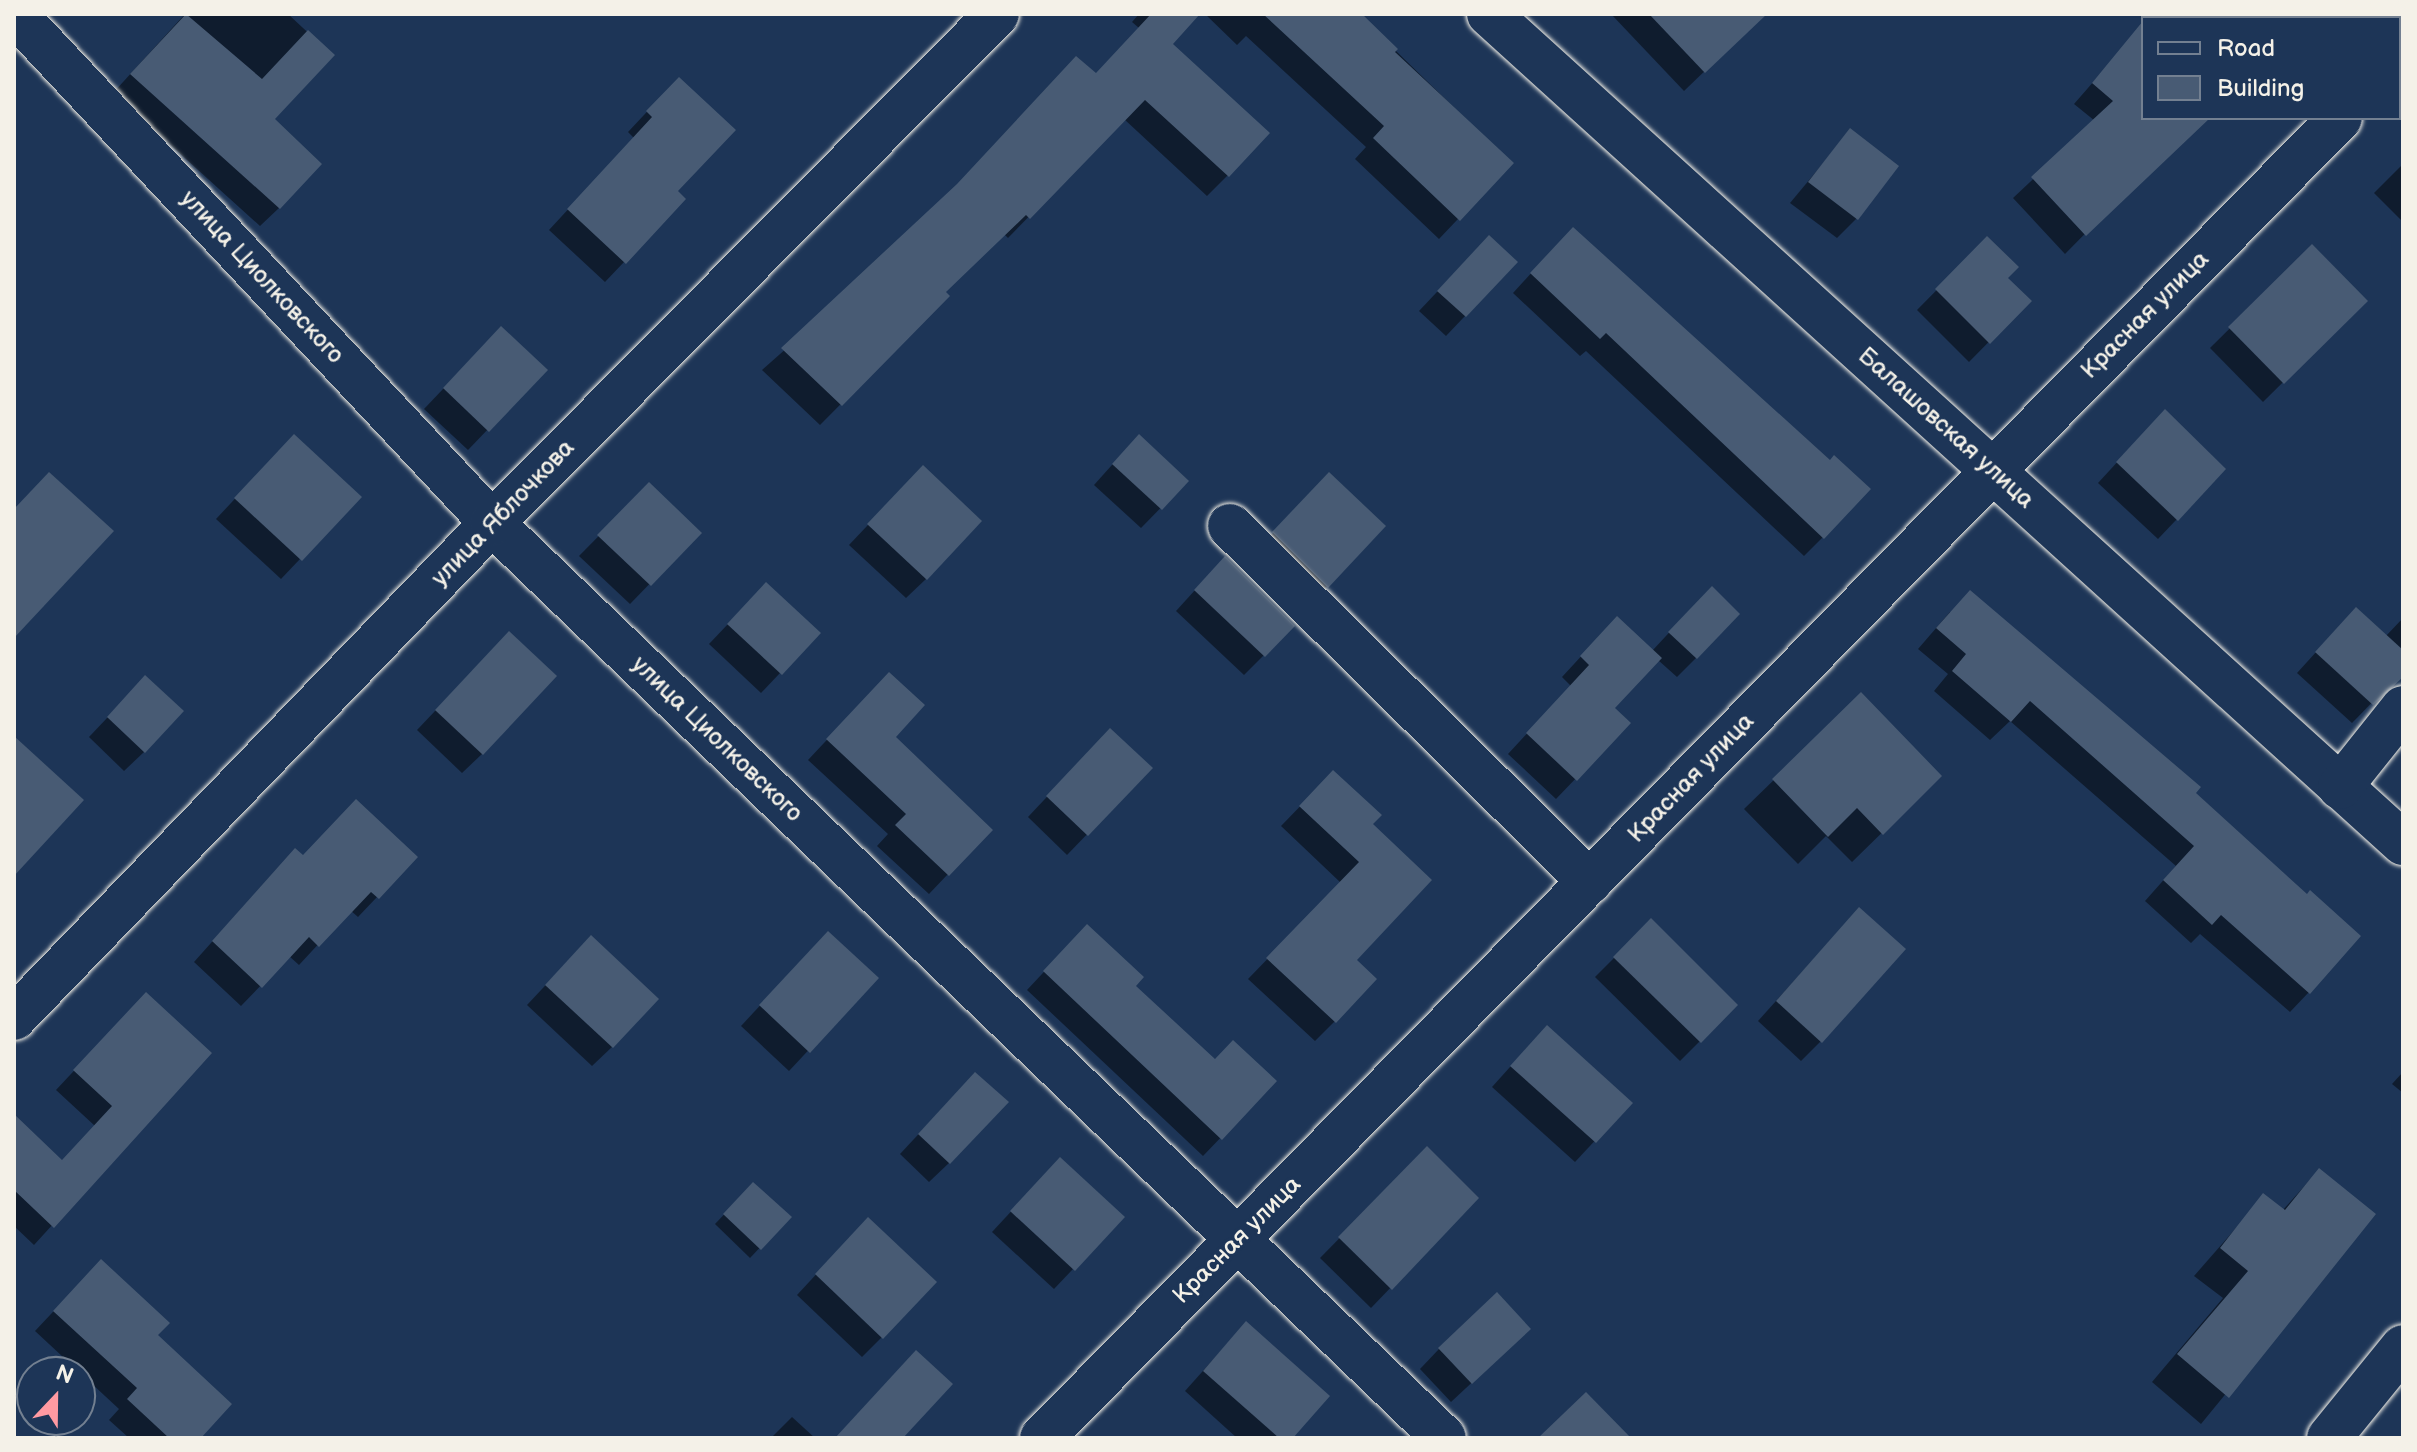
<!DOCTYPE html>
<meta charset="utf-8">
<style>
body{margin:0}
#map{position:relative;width:2417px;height:1452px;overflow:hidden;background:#1d3557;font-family:"Balsamiq Sans",sans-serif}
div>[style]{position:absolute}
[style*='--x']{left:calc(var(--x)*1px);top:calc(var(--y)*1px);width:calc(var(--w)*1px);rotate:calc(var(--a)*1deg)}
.shadow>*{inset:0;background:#0007}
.building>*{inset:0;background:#485b74}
.roads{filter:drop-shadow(0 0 2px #f4f1e8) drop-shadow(0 0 2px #f4f1e8)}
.minor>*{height:44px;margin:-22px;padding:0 22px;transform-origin:22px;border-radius:22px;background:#1d3557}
.major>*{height:44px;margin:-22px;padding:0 22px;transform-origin:22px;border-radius:22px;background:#1d3557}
span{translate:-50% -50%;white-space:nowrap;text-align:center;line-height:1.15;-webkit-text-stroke:6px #1d3557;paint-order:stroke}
.street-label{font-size:24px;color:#f4f1e8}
.frame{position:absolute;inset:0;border:16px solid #f4f1e8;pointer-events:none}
.legend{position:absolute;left:2141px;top:16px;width:260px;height:104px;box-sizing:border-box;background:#1d3557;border:2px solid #738091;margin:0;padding:10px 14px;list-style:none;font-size:24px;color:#f4f1e8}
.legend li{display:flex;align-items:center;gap:16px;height:40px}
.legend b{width:40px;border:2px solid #738091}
.north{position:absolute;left:16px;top:1356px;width:80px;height:80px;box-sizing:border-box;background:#1d3557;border:2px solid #738091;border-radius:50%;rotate:22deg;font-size:22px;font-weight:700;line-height:32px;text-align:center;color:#f4f1e8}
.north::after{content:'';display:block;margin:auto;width:28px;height:36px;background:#ff9aa2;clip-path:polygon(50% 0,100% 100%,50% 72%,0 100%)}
</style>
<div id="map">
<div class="shadow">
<i style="clip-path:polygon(185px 14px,288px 14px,332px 55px,272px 120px,279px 208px,260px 226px,113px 93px)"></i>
<i style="clip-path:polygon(1139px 14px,1197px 14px,1170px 44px,1228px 175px,1207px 196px,1124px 119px,1008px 238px,1004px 234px,944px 292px,948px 296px,820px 425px,762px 370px,1095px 75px,1139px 28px,1132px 22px)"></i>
<i style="clip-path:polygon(1205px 14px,1358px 14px,1511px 163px,1439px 239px,1355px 159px,1366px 147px,1246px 36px,1237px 45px)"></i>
<i style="clip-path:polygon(1611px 14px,1764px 14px,1684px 91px)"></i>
<i style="clip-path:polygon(2163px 14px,2245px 14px,2250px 18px,2160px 18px)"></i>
<i style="clip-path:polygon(2143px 39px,2143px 118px,2199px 118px,2065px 254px,2013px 198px,2095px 121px,2074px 104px,2129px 41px)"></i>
<i style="clip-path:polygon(659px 99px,624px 262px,605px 282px,549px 230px,634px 138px,628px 132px)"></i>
<i style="clip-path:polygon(1850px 131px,1856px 219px,1837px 238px,1790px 203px)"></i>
<i style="clip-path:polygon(2403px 164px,2403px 222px,2374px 193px)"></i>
<i style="clip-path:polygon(1987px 239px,2006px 278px,2029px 301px,1969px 362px,1917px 310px)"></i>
<i style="clip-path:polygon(2312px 247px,2365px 301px,2263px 402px,2210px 348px)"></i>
<i style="clip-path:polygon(1554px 248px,1830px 462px,1823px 537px,1804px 556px,1586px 351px,1580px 356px,1513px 293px)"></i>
<i style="clip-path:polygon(1469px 258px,1465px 316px,1446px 336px,1419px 311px)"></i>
<i style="clip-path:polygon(482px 348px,545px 370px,468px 450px,424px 409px)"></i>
<i style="clip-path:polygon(2145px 432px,2177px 519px,2158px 539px,2098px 483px)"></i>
<i style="clip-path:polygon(275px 456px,359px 497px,281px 579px,216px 519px)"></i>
<i style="clip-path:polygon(1120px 456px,1187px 481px,1141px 528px,1094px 485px)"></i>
<i style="clip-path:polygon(649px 485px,699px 533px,630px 604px,579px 556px)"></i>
<i style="clip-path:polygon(903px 488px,926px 579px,906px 598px,849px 545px)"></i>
<i style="clip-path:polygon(1309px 495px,1327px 586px,1307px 606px,1254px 553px)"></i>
<i style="clip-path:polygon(1206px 578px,1293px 626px,1244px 675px,1176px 611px)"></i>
<i style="clip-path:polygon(747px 604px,818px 633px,761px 693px,709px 644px)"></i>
<i style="clip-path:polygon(1692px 608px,1696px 658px,1677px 677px,1658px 660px,1613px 708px,1629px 723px,1556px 799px,1508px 754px,1571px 686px,1562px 677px,1598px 638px,1652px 651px)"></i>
<i style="clip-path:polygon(1950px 612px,2193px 793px,2309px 992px,2290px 1012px,2200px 934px,2191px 943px,2145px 901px,2176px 866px,2010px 721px,1990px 740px,1934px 691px,1948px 674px,1918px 649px)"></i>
<i style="clip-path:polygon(2403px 618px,2403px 671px,2352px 723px,2297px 673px,2337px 629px,2385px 637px)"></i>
<i style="clip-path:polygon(490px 653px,482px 754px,462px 773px,417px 730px)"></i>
<i style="clip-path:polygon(870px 694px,948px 874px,929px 894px,877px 846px,888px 834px,808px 760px)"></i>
<i style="clip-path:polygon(1861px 695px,1940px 776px,1852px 862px,1826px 836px,1798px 864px,1744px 809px)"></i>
<i style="clip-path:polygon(126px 698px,144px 752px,124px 771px,89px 737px)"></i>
<i style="clip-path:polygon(1091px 750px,1151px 768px,1067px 855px,1028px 817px)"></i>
<i style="clip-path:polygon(1314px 792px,1370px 824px,1354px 960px,1335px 1021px,1315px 1041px,1248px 979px,1341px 883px,1281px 826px)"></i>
<i style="clip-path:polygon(303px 857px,415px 857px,358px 917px,350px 910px,299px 965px,289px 956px,241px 1006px,194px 962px,276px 870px)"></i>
<i style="clip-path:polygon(1651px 921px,1736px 1005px,1680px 1061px,1595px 977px)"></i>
<i style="clip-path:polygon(1840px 930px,1821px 1041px,1801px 1061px,1758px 1021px)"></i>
<i style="clip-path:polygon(1070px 944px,1133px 986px,1214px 1061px,1275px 1081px,1203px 1156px,1027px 990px)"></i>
<i style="clip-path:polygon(809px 953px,876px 978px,789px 1071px,741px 1026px)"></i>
<i style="clip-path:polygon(571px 958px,612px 1047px,592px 1066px,527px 1005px)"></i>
<i style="clip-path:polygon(128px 1013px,209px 1053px,34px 1245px,14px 1226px,14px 1130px,62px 1162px,95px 1126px,56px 1090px)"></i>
<i style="clip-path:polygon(1528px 1047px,1630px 1103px,1575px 1162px,1492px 1087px)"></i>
<i style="clip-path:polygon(2403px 1072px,2403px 1093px,2392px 1084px)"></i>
<i style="clip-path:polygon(956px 1094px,949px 1163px,929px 1182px,900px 1154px)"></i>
<i style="clip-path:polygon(1427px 1149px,1477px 1198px,1371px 1308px,1320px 1258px)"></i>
<i style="clip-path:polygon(2319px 1170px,2373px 1214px,2201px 1424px,2152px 1382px,2223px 1298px,2194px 1276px,2264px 1196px,2282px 1211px)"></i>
<i style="clip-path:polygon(1041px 1179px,1073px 1269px,1054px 1289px,992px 1232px)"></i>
<i style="clip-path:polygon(753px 1184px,789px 1217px,750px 1258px,715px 1224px)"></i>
<i style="clip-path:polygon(849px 1239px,882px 1337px,862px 1357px,797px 1295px)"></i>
<i style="clip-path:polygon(82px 1281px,155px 1335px,198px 1438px,129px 1438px,109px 1420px,119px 1409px,35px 1331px)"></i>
<i style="clip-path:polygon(1227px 1344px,1290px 1438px,1237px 1438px,1185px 1391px)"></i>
<i style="clip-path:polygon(1509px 1348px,1451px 1402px,1420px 1369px,1439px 1349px)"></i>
<i style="clip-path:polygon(792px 1417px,815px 1438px,771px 1438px)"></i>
</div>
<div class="building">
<i style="clip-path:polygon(186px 14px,262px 79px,308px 30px,335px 55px,275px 119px,322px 164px,280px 209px,130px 74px)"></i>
<i style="clip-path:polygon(1151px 14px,1200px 14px,1173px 44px,1270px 133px,1229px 177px,1145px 100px,1030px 219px,1026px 215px,946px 292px,950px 296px,842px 406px,781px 348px,957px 184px,1076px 56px,1096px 73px)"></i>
<i style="clip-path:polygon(1263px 14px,1362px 14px,1398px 49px,1395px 52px,1514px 163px,1460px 221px,1373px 138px,1384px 126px)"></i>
<i style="clip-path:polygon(1649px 14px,1767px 14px,1705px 73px)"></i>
<i style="clip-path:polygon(2143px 21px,2143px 118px,2210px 118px,2086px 236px,2031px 177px,2113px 101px,2092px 83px)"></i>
<i style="clip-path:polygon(679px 77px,736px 130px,678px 191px,686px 199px,626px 264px,567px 209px,652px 117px,646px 111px)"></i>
<i style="clip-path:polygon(1850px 128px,1899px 166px,1858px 220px,1808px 182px)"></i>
<i style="clip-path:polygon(1573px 227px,1830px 460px,1834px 455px,1871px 489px,1824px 539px,1606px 333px,1600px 339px,1530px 273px)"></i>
<i style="clip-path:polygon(1489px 235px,1518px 262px,1466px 317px,1437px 291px)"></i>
<i style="clip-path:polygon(1987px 236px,2019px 267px,2008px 278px,2032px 301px,1990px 344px,1935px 289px)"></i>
<i style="clip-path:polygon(2312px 244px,2368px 301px,2284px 384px,2228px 327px)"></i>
<i style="clip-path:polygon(501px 326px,548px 370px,489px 432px,443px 388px)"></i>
<i style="clip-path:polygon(2165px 409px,2226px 469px,2178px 521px,2116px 462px)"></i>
<i style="clip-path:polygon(294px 434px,362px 497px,302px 561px,234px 498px)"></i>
<i style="clip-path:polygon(1139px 434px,1189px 481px,1162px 510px,1112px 464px)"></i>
<i style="clip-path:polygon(923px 465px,982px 521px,927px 580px,867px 524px)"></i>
<i style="clip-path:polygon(49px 472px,114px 531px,14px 638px,14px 509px)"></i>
<i style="clip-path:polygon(1329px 472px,1386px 526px,1328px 588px,1272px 532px)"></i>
<i style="clip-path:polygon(649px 482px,702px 533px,651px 586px,597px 535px)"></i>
<i style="clip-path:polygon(1225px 556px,1295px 626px,1265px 657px,1194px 590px)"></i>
<i style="clip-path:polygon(766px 582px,821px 633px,782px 675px,727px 624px)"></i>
<i style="clip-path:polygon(1712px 586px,1740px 614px,1697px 659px,1668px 632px)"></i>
<i style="clip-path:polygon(1970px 590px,2201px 787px,2196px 793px,2307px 894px,2310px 890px,2361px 936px,2310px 994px,2221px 915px,2212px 925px,2163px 880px,2194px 846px,2030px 701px,2011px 722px,1952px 671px,1966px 654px,1936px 628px)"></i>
<i style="clip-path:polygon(2356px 607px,2403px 650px,2403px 677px,2373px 705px,2315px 652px)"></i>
<i style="clip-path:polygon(1617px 616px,1662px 658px,1615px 708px,1631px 723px,1577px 781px,1526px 733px,1589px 665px,1580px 656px)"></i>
<i style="clip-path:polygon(509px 631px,557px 676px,483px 755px,435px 710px)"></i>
<i style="clip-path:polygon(889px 672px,925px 705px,896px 737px,993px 830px,949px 876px,895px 825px,906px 814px,826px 739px)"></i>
<i style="clip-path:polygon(145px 675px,184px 711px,145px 753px,107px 717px)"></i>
<i style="clip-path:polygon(1861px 692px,1942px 776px,1883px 835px,1857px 808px,1828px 837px,1772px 779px)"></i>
<i style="clip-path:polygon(1110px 728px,1153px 768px,1088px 836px,1046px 796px)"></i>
<i style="clip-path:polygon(14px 736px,84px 800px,14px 876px)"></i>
<i style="clip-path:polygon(1333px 770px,1382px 815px,1373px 824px,1432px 880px,1357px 960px,1377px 979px,1336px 1023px,1266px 958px,1359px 862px,1299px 806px)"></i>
<i style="clip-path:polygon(356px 799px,418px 857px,379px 899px,371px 892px,319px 947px,309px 937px,262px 988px,212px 941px,295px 848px,303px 855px)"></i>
<i style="clip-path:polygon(1859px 907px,1906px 949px,1822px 1043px,1776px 1001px)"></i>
<i style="clip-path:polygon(1651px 918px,1738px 1005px,1701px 1043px,1613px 957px)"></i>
<i style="clip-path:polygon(1087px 924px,1144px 977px,1136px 986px,1215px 1059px,1233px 1040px,1277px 1081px,1222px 1140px,1043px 971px)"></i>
<i style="clip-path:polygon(828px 931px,879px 978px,810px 1053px,759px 1005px)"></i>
<i style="clip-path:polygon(591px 935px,659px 999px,613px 1048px,545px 985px)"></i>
<i style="clip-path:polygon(146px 992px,212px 1053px,54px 1228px,14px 1190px,14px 1114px,62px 1160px,112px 1106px,73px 1070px)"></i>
<i style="clip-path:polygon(1547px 1025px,1633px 1103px,1596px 1143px,1510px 1066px)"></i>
<i style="clip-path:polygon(975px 1072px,1009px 1102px,950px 1164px,918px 1134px)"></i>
<i style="clip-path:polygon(1427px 1146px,1479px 1198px,1392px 1290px,1338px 1237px)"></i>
<i style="clip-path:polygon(1060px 1157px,1125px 1217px,1075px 1271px,1010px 1211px)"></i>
<i style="clip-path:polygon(2319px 1168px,2376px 1214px,2229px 1398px,2177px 1354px,2248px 1271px,2220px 1248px,2263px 1193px,2285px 1210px)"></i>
<i style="clip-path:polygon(753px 1182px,792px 1217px,761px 1250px,723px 1214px)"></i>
<i style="clip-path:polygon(868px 1217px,937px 1282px,883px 1339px,815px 1274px)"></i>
<i style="clip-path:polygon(101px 1259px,170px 1323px,158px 1335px,232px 1404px,201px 1438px,169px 1438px,127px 1399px,137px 1388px,53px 1311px)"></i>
<i style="clip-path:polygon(1497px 1292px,1531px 1329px,1472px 1384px,1438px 1348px)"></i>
<i style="clip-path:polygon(1246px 1321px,1330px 1396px,1293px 1438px,1279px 1438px,1203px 1371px)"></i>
<i style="clip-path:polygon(916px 1350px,953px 1384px,903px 1438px,835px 1438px)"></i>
<i style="clip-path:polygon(1586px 1392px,1631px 1438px,1538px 1438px)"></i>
</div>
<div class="roads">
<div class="minor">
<i style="--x:15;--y:14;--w:698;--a:46.86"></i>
<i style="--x:492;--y:523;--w:1320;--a:43.86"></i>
<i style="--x:1489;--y:14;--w:1234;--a:42.21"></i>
<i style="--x:1230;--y:526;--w:506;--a:44.68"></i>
<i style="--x:2340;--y:787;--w:101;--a:-51.4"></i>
<i style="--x:14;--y:1018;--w:688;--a:-46"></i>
<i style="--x:492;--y:523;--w:717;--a:-45.23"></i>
<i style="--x:2329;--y:1438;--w:117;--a:-50.9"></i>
</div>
<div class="major">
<i style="--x:2399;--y:59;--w:6;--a:-45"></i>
<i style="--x:1042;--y:1438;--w:1851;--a:-45.48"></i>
</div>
</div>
<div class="street-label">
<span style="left:262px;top:277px;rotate:47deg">улица Циолковского</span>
<span style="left:2145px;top:315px;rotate:-45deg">Красная улица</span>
<span style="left:1946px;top:428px;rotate:42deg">Балашовская улица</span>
<span style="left:503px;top:513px;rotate:-46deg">улица Яблочкова</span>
<span style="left:717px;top:739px;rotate:44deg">улица Циолковского</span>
<span style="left:1691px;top:778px;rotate:-46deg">Красная улица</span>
<span style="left:1237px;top:1240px;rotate:-45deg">Красная улица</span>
</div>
<div class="frame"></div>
<ul class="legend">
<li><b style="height:10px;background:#1d3557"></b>Road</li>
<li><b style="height:22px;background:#485b74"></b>Building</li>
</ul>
<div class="north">N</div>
</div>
